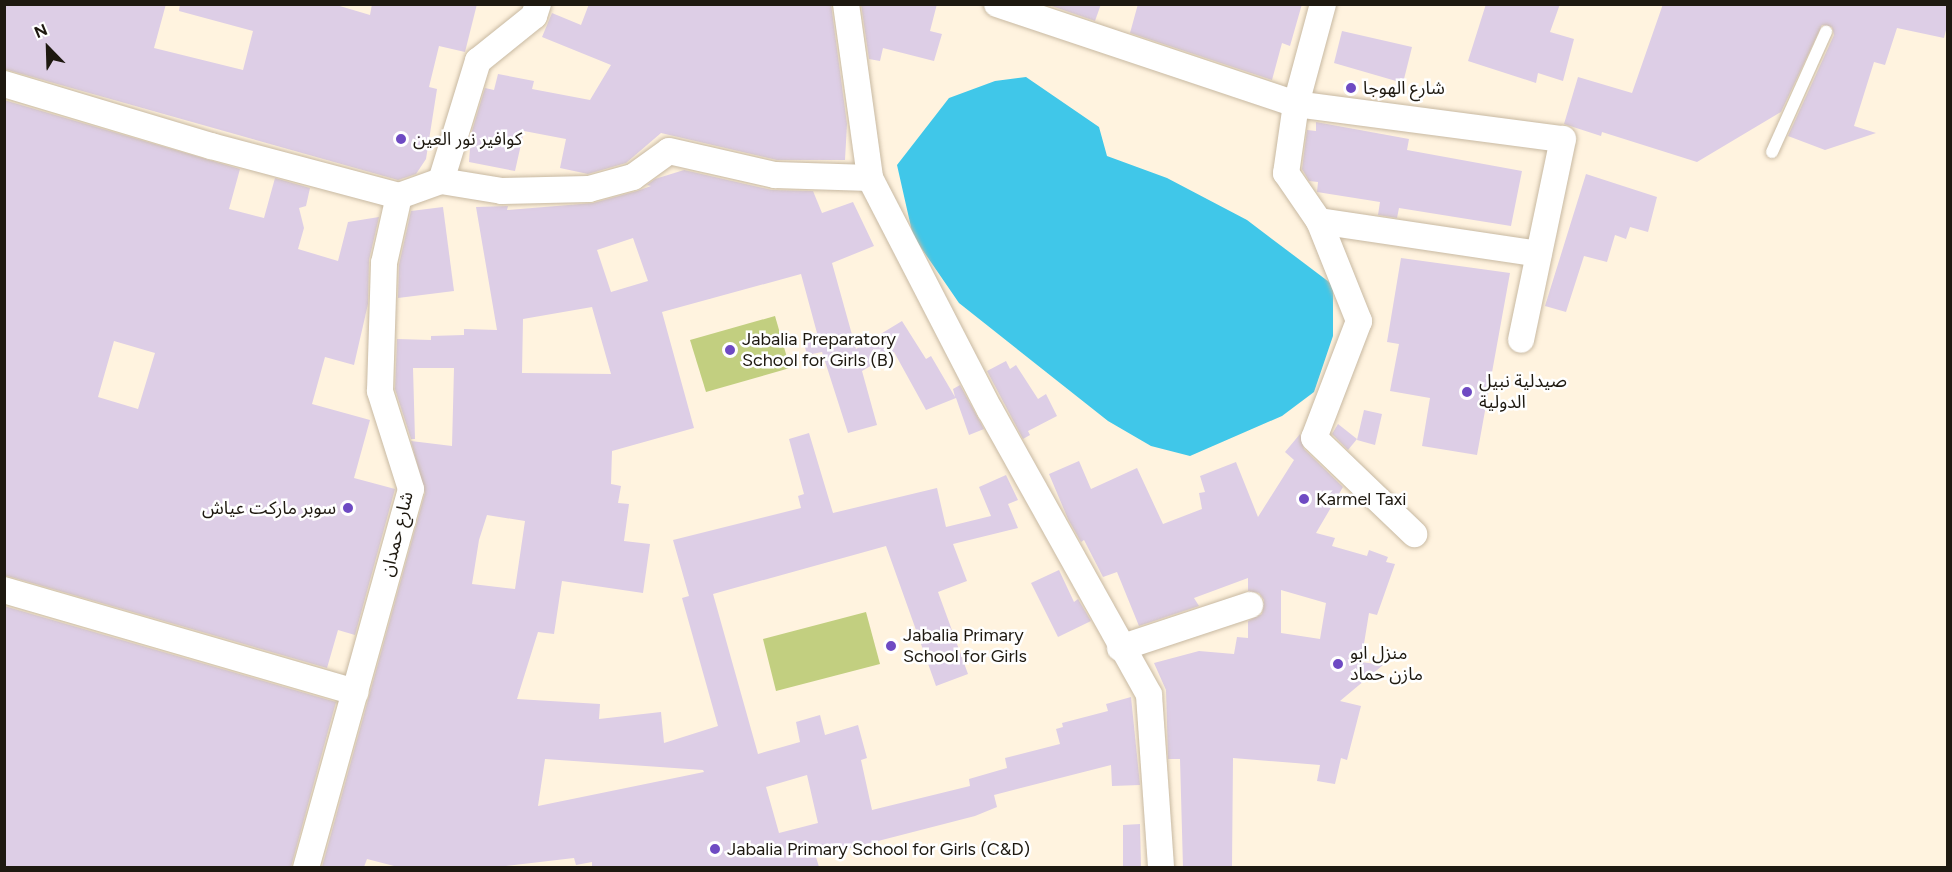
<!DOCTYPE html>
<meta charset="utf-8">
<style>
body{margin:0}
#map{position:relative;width:1952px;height:872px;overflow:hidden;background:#fff3df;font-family:Figtree,"Noto Sans Arabic",sans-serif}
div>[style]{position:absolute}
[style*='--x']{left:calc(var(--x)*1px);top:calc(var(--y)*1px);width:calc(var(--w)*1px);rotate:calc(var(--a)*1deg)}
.green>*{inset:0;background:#c2cf80}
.water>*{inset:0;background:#40c7e9}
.building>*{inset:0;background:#ddcee6}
.roads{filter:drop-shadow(0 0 2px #c8b9a2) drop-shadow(0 0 2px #c8b9a2)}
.lane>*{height:12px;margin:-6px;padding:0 6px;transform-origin:6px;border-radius:6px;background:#fff}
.street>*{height:26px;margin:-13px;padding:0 13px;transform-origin:13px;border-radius:13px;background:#fff}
.dots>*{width:16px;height:16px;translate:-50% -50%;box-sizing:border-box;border:3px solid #fff;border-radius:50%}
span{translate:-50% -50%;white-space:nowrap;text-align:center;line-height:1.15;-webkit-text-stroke:5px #fff;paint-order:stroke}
.poi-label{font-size:18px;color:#1e1910}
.left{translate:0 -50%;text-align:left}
.right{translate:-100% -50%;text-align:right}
.street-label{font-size:18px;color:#1e1910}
.frame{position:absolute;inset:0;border:6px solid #1e1910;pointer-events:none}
.north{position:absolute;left:18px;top:18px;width:60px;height:60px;-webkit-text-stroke:4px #fff;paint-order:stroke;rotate:337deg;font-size:16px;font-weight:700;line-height:24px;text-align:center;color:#1e1910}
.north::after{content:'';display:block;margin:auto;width:21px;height:27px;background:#1e1910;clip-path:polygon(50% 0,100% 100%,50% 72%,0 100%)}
</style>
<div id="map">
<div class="green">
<i style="clip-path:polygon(775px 316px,790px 368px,706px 392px,690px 340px)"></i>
<i style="clip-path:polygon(866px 612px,880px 664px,776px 691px,763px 639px)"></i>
</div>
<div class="water">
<i style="clip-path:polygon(1026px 77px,1099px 127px,1107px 156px,1167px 178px,1247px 220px,1333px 285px,1333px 336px,1314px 392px,1282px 416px,1190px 456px,1151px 446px,1108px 421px,959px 303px,913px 236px,897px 165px,949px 98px,995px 81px)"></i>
</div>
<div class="building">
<i style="clip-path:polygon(4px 4px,166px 4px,154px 48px,243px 70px,253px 31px,179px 11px,180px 4px,333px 4px,370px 15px,372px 4px,477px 4px,465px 52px,439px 46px,429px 87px,437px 89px,426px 159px,416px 174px,398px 180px,4px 69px)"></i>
<i style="clip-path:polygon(589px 4px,831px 4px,847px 124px,845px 160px,777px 160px,661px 133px,626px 163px,588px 174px,560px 168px,566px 139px,524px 131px,515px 171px,469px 162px,471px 134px,485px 88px,494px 90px,498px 74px,534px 81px,532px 89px,590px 100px,611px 65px,542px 37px,552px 13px,581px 25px)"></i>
<i style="clip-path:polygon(861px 4px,937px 4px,930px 31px,942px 34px,934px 61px,883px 48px,880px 61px,869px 59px)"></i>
<i style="clip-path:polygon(1046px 4px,1101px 4px,1095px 21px)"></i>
<i style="clip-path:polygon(1138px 4px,1302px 4px,1290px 46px,1282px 43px,1272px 80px,1130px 33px)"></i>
<i style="clip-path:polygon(1486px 4px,1560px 4px,1550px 32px,1574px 39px,1563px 81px,1538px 73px,1536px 83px,1468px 61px)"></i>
<i style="clip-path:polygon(1663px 4px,1947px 4px,1947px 26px,1944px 38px,1897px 28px,1885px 65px,1874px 62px,1854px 126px,1876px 133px,1825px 150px,1788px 136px,1834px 35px,1832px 27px,1822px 25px,1781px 112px,1697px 162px,1602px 132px,1601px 136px,1564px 124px,1578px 77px,1632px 93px)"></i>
<i style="clip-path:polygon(1342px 31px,1412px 47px,1403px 83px,1334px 63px)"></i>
<i style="clip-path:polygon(evenodd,4px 100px,240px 169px,229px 209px,264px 218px,275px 178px,310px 188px,306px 206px,299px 208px,304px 228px,298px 249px,338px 261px,348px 222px,379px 217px,369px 260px,368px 304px,354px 365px,325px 357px,312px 404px,370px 420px,354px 478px,395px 489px,355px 635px,338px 630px,327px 668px,4px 575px,4px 100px,114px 341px,155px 353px,138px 409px,98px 397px,114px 341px)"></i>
<i style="clip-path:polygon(1316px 122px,1409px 139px,1407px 150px,1522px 171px,1511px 226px,1399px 208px,1397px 218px,1378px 215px,1380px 202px,1317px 192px,1318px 182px,1309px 181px,1302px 169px,1307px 130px,1316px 131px)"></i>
<i style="clip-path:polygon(evenodd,684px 170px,772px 190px,813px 191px,822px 213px,853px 202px,874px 246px,832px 263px,856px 349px,902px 321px,926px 359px,931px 356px,955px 397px,953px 389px,960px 385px,984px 429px,969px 435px,956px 398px,926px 410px,894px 352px,862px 371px,877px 425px,848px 433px,822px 352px,807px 355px,802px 336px,817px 333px,801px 274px,662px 312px,694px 428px,612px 451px,611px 484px,621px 486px,618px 503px,629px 504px,624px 541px,650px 544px,643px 593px,562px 581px,554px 634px,538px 632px,517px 699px,600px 704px,599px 719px,661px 712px,664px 743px,718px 726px,682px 598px,689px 596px,673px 540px,801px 508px,798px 496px,804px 494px,789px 439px,809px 433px,833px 513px,937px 488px,946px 527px,991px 516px,979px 487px,1006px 475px,1018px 500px,1008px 504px,1018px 528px,953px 544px,967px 581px,938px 592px,968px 674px,936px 686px,886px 546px,713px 594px,758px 754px,800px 742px,796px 722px,820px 715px,825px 735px,858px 725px,867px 758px,861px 760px,872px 810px,970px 786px,969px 779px,1007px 768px,1005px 758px,1060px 744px,1056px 729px,1063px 727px,1062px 723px,1108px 711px,1106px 704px,1131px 697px,1140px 785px,1112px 786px,1111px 765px,994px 795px,997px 807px,975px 816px,816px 857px,819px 867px,592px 867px,592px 862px,576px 865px,574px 858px,497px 867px,398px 867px,367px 859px,364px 867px,322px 867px,425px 493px,411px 441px,452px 446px,454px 368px,413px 368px,415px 439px,411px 439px,395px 389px,397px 339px,431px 340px,431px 336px,464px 335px,464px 329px,497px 330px,476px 207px,508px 206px,507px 210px,593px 203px,637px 191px,651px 186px,647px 185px,655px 179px,684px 170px,633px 238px,648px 281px,611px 292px,597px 250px,633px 238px,684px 170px,592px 307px,611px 374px,522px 373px,523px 319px,592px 307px,684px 170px,487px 515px,525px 521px,515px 589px,472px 584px,479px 540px,487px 515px,684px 170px,545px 759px,703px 770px,704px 772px,538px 806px,545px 759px,684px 170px,807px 775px,818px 823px,779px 833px,766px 787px,807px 775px)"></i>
<i style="clip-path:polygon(1586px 174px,1657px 197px,1648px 232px,1630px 227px,1626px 239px,1615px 235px,1607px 262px,1584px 256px,1566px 312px,1545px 306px)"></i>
<i style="clip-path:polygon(443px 207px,454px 291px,398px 298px,399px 265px,411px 211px)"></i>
<i style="clip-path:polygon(1401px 258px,1510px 273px,1477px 455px,1422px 446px,1430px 398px,1390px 391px,1399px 344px,1387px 342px)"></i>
<i style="clip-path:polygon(1006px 361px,1010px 369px,1016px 365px,1038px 399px,1046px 394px,1057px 416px,1028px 431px,1030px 435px,1023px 439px,987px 371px)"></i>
<i style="clip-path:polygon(1364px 410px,1382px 414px,1375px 445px,1357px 440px)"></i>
<i style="clip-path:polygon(1338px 424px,1357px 439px,1348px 450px,1332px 434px)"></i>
<i style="clip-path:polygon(evenodd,1300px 434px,1304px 449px,1343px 487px,1316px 533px,1335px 538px,1332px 546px,1367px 556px,1369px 550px,1388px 557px,1386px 562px,1395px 564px,1377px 615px,1369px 613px,1361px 662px,1383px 665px,1340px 701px,1361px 706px,1347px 760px,1341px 758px,1335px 784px,1317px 781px,1320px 765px,1233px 758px,1232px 867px,1183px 867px,1180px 759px,1168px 759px,1166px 690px,1154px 663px,1199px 651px,1234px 654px,1237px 637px,1248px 638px,1248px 621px,1262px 614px,1264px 600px,1259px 593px,1248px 591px,1248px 578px,1194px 598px,1199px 606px,1139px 626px,1117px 572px,1103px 577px,1084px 540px,1081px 542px,1068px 519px,1049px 474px,1079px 461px,1091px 489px,1137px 468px,1163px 524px,1202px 509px,1199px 493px,1205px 492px,1200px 476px,1236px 462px,1258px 517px,1294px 460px,1285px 452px,1300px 434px,1281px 590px,1326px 603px,1320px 639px,1281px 633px,1281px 590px)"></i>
<i style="clip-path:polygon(1059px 570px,1074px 602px,1078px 599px,1091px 621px,1058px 637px,1031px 583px)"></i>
<i style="clip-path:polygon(4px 606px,336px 702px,291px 867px,4px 867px)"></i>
<i style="clip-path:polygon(1140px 824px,1141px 867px,1123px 867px,1123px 825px)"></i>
</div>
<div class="roads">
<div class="lane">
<i style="--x:1772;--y:152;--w:132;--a:-65.8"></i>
</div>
<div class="street">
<i style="--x:846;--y:4;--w:176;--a:82.1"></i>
<i style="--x:870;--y:178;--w:261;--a:62.7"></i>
<i style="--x:990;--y:410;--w:326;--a:60.8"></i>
<i style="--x:1149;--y:695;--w:173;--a:86"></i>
<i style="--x:997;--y:4;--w:315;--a:18.5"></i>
<i style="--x:1296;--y:104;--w:269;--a:7.5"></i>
<i style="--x:1563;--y:139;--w:205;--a:101.8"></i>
<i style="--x:1323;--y:4;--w:104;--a:105.1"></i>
<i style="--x:1296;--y:104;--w:70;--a:98.2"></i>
<i style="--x:1286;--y:173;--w:58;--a:55.5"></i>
<i style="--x:1319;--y:221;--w:108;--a:68.2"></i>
<i style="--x:1359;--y:321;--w:125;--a:111"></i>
<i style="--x:1314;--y:438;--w:139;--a:43.8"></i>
<i style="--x:4;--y:84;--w:216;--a:16.7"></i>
<i style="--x:211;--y:146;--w:195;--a:14.9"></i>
<i style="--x:399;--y:196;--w:45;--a:-19.7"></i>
<i style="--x:441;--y:181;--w:62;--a:9.3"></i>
<i style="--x:502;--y:191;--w:87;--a:-1.3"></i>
<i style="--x:589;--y:189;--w:46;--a:-15.3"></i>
<i style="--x:633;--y:177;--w:44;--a:-35.8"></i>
<i style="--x:669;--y:151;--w:109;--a:12.8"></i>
<i style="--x:775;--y:175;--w:95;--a:1.8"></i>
<i style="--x:441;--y:181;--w:126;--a:-72.9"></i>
<i style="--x:478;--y:61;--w:72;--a:-38.8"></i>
<i style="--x:534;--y:16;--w:13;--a:-72"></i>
<i style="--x:1319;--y:221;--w:222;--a:8.5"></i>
<i style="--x:4;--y:590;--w:366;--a:16.2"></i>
<i style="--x:1120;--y:648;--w:137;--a:-18.3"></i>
<i style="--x:306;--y:868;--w:393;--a:-74.5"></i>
<i style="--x:411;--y:489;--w:103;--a:-107.6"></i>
<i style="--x:380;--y:391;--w:128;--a:-88.2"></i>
<i style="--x:384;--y:263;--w:69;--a:-77.4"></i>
</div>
</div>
<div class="dots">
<i style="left:1351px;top:88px;background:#6e4ac3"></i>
<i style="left:401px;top:139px;background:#6e4ac3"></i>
<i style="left:730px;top:350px;background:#6e4ac3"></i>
<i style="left:1467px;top:392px;background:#6e4ac3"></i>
<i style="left:1304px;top:499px;background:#6e4ac3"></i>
<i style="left:348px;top:508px;background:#6e4ac3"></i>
<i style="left:891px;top:646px;background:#6e4ac3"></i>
<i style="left:1338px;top:664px;background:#6e4ac3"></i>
<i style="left:715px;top:849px;background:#6e4ac3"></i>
</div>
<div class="poi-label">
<span class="left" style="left:1363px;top:88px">شارع الهوجا</span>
<span class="left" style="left:413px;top:139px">كوافير نور العين</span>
<span class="left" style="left:742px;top:350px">Jabalia Preparatory<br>School for Girls (B)</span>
<span class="left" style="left:1479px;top:392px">صيدلية نبيل<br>الدولية</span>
<span class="left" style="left:1316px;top:499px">Karmel Taxi</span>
<span class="right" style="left:336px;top:508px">سوبر ماركت عياش</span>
<span class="left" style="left:903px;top:646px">Jabalia Primary<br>School for Girls</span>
<span class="left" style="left:1350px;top:664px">منزل ابو<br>مازن حماد</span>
<span class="left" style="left:727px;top:849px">Jabalia Primary School for Girls (C&amp;D)</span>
</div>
<div class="street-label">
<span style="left:397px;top:534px;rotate:-76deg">شارع حمدان</span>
</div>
<div class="frame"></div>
<div class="north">N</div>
</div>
